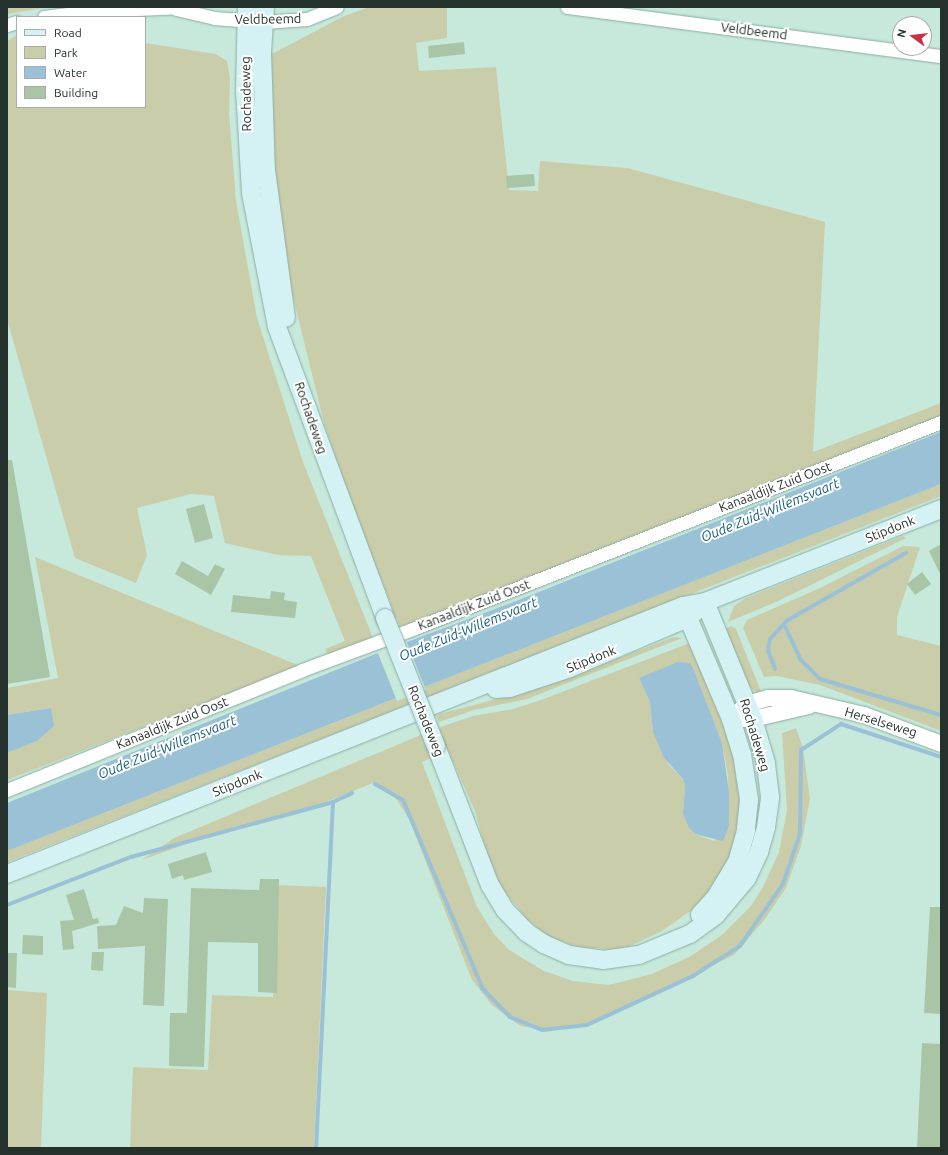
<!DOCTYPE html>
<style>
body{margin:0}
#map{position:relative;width:948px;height:1155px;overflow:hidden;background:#c6e9dc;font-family:Ubuntu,sans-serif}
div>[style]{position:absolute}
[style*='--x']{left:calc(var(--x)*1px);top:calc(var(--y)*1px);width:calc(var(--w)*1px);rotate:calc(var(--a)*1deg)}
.green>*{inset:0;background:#cacdaa}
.water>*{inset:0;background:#9ac1d6}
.pier>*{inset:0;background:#c6e9dc}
.stream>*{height:4px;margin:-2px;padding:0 2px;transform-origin:2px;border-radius:2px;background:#9ac1d6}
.building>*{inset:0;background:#aac5a6}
.roads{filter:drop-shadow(0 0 1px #8cada1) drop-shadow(0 0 1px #8cada1)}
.minor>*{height:13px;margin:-6.5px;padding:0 6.5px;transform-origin:6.5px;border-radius:6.5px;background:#fff}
.tertiary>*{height:16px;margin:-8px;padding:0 8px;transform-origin:8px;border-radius:8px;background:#fff}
.secondary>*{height:18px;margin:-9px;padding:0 9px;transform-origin:9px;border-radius:9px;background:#d4f1f3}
.bridges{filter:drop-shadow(0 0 1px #8cada1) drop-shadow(0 0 1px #8cada1)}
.secondary-bridge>*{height:18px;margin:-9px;padding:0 9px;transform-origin:9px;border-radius:9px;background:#d4f1f3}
span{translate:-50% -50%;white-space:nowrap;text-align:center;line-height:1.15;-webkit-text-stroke:4px #fff;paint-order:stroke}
.street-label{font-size:13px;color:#24312d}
.water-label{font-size:14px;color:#1a5e7d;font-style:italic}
.frame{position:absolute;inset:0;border:8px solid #24312d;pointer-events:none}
.legend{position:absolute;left:16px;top:16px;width:130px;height:92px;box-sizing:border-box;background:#fff;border:1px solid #a7adab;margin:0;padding:5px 7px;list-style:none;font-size:12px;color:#24312d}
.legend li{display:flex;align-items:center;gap:8px;height:20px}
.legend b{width:20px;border:1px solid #a7adab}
.north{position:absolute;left:892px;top:16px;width:40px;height:40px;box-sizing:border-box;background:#fff;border:1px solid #a7adab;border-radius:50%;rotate:285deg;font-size:11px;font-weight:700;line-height:16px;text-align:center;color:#24312d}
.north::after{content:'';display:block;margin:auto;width:14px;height:18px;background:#c43345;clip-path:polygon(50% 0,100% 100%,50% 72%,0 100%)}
</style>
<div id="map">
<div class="green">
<i style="clip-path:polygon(7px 7px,50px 7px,7px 14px)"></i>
<i style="clip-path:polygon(369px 7px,447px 8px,447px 38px,416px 43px,419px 71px,496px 67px,509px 190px,538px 191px,540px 161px,627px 168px,825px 222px,813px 452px,941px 403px,941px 417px,402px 633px,348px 494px,324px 423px,285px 264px,273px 163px,270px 55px,342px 17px)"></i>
<i style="clip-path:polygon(17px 35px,17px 107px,145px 107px,145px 43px,216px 54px,227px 61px,230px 78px,229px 114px,236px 201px,257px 318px,303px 462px,375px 643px,330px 660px,325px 649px,345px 641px,311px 556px,278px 555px,225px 543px,214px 496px,191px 494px,137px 508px,147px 555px,136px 583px,75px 558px,7px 319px,7px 41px)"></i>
<i style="clip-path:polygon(941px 484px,941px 496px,7px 862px,7px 851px)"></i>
<i style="clip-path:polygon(903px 536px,906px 538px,776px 602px,728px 622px,734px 606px,744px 599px)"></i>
<i style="clip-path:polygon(903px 546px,920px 547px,897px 617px,897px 635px,941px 646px,941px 731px,820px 685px,777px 676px,764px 677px,743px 628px,747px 620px,820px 588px)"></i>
<i style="clip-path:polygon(35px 557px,300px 666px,7px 780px,7px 753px,37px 741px,50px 708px,7px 715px,7px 688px,58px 678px)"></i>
<i style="clip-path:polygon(731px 626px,736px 629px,762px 694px,754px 691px,747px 684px,728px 641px,726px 629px)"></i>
<i style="clip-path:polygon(674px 637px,682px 638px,527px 699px,474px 710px,439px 722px,436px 715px,548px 685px)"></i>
<i style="clip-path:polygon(evenodd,690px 643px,700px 654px,740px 777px,740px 835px,719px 882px,696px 907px,662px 931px,622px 950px,578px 947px,549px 937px,527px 919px,500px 886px,490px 865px,475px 811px,448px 750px,422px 762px,477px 907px,494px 934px,509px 950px,544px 971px,573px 981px,609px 985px,652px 974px,689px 957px,722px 935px,751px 906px,763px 887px,779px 852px,787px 810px,782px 733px,796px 728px,803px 748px,810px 799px,801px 846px,786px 888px,765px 919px,734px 955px,584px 1026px,548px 1030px,520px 1026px,492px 1005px,472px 980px,409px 819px,395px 797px,375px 782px,309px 809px,214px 834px,142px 860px,174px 838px,440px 727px,473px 716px,513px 709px,541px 700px,690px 643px,690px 663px,722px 743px,728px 776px,729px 826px,714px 841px,695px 834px,689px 828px,683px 814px,685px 786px,683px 779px,668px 764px,653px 732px,650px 702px,639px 678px,690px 663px)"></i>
<i style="clip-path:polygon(277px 885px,326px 887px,314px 1148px,130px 1148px,133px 1067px,208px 1070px,212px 995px,273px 997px)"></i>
<i style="clip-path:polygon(7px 990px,47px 993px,41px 1148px,7px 1148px)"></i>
</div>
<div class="water">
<i style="clip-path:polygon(941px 432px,941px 484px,7px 851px,7px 803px,373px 655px,516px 601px)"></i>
<i style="clip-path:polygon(678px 662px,690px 663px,693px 668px,722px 743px,729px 792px,729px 826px,723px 841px,695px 834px,689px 828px,683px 814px,685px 786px,683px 779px,664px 758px,653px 732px,650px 702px,639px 678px)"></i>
<i style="clip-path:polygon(51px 708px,54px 726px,37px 741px,7px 753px,7px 715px)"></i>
</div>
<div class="pier">
<i style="clip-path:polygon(406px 640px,426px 690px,397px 701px,377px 651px)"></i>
</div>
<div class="stream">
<i style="--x:784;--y:624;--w:38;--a:65"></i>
<i style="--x:800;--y:659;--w:28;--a:45"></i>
<i style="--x:820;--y:679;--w:126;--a:16.6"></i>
<i style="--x:775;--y:669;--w:20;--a:-110"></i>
<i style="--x:768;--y:650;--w:11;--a:-80"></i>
<i style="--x:770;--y:639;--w:26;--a:-47"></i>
<i style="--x:788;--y:620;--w:136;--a:-29.6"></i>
<i style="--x:375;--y:784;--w:32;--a:30"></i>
<i style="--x:403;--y:800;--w:205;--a:67.1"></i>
<i style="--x:483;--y:989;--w:39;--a:46"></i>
<i style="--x:510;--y:1017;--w:35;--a:22"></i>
<i style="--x:542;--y:1030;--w:45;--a:-6.3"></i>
<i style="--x:587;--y:1025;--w:117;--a:-24.8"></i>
<i style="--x:693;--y:976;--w:56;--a:-32.6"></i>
<i style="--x:740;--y:946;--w:75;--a:-55.3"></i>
<i style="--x:783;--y:884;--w:54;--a:-71.6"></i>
<i style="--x:800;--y:833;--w:83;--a:-89.3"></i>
<i style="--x:801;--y:750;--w:48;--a:-33"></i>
<i style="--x:841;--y:724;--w:105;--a:18.3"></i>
<i style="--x:333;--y:802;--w:21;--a:-25"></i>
<i style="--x:7;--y:905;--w:133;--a:-21.2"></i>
<i style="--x:131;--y:857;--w:209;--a:-15.2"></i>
<i style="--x:333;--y:802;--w:346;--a:92.8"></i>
</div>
<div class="building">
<i style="clip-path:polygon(464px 42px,465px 54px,429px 58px,428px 46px)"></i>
<i style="clip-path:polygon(534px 174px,535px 186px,507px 188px,506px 176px)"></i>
<i style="clip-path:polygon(7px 460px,12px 460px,50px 677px,7px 684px)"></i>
<i style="clip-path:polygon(204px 504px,213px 538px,195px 543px,186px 509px)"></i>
<i style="clip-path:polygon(941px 544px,941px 576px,929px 551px)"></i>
<i style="clip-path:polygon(182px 561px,208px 576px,215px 564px,225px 569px,211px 595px,175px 574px)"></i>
<i style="clip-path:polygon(922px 572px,931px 584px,915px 595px,907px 584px)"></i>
<i style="clip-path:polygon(271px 591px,285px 593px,284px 600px,297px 602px,295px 618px,231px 612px,233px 595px,270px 599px)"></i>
<i style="clip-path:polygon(206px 852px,212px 872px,184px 880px,183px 875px,172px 879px,168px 864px)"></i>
<i style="clip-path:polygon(260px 879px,279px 879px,277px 993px,258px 992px,258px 943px,208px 942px,204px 1067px,169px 1066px,170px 1013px,187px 1013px,191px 888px,259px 890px)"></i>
<i style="clip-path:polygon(84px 889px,93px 919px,98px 918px,99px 923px,72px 931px,74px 949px,63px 950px,60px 921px,74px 920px,66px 895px)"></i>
<i style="clip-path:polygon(144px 898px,168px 899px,164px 1006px,143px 1005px,145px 946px,98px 949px,97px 926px,116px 925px,124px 906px,143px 913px)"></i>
<i style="clip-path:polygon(930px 907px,941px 907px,941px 1014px,924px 1013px)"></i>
<i style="clip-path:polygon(23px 935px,43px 936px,43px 955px,22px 954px)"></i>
<i style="clip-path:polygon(92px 952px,104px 952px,103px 971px,91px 970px)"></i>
<i style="clip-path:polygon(7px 953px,17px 953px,16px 988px,7px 987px)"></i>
<i style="clip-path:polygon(922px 1043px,941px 1044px,941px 1148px,917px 1148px)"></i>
</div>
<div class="roads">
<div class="minor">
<i style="--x:567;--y:7;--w:377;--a:7.5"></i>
<i style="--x:176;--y:9;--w:39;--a:13"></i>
<i style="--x:214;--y:18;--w:50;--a:4.6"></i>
<i style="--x:264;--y:22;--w:43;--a:-4"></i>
<i style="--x:307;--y:19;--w:32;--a:-22"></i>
<i style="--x:44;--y:17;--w:46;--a:-7.4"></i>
<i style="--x:90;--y:11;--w:93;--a:-2.5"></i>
<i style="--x:7;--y:25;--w:10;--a:-17"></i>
<i style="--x:7;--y:790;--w:318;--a:-22.1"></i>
<i style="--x:302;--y:670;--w:121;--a:-20.4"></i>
<i style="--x:415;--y:628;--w:565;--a:-21.39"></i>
</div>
<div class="tertiary">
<i style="--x:731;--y:719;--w:22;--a:-43"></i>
<i style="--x:747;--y:704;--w:22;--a:-16"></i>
<i style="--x:768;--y:698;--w:23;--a:0"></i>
<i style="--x:791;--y:698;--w:75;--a:13.1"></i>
<i style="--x:864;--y:715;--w:82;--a:20.6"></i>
<i style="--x:740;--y:719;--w:13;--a:0"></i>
<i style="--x:753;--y:719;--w:57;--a:-13.1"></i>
</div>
<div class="secondary">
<i style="--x:247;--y:7;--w:84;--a:91.4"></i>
<i style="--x:245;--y:91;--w:102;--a:86.6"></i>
<i style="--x:251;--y:193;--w:136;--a:79"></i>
<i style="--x:277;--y:327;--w:310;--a:69.6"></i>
<i style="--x:265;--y:7;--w:45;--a:93.8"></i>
<i style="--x:262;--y:52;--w:118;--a:88.1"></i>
<i style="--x:266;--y:170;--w:149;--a:82.3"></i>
<i style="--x:683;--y:606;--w:123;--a:67"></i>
<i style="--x:731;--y:719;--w:37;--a:73"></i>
<i style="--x:742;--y:754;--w:47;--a:81.3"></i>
<i style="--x:749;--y:800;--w:31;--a:96"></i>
<i style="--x:746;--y:831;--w:32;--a:106"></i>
<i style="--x:737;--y:862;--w:41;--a:121"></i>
<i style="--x:716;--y:897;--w:24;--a:132"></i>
<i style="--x:496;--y:689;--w:14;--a:-4"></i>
<i style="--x:510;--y:688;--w:63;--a:-18.4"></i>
<i style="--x:570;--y:668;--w:128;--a:-23"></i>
<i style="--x:688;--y:618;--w:11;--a:-41"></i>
<i style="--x:436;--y:746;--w:149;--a:68.8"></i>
<i style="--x:490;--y:885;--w:29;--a:59"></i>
<i style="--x:505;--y:910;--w:30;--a:46"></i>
<i style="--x:526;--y:932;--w:22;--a:34"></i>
<i style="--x:544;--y:944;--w:27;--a:24"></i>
<i style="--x:569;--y:955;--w:34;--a:8"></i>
<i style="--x:603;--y:960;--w:36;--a:-8"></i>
<i style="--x:639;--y:955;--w:55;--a:-22.4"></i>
<i style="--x:690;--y:934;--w:32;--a:-36"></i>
<i style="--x:716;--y:915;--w:48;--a:-50"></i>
<i style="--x:747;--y:878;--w:29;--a:-65"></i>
<i style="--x:759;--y:852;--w:26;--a:-74"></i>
<i style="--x:766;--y:827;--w:30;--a:-82"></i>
<i style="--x:770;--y:797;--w:34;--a:-97"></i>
<i style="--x:766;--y:763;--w:46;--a:-106.5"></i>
<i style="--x:753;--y:719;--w:126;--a:-112.3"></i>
<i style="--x:7;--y:874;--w:727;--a:-21.63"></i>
<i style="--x:683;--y:606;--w:22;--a:-10"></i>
<i style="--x:705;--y:602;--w:254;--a:-21.5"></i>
</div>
</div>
<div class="bridges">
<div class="secondary-bridge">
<i style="--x:385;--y:618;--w:138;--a:68.3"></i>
</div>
</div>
<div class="street-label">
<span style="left:268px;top:19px;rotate:-1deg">Veldbeemd</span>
<span style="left:754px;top:31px;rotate:7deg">Veldbeemd</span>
<span style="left:246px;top:94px;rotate:-91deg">Rochadeweg</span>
<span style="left:311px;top:418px;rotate:71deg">Rochadeweg</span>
<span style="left:775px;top:487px;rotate:-21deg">Kanaaldijk Zuid Oost</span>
<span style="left:890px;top:529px;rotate:-22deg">Stipdonk</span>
<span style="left:474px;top:605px;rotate:-21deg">Kanaaldijk Zuid Oost</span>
<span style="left:591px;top:659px;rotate:-22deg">Stipdonk</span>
<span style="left:426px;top:721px;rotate:68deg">Rochadeweg</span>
<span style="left:881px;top:722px;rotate:17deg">Herselseweg</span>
<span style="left:172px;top:723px;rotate:-22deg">Kanaaldijk Zuid Oost</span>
<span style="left:755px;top:735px;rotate:73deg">Rochadeweg</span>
<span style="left:237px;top:783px;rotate:-22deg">Stipdonk</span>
</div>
<div class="water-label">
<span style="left:770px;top:510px;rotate:-22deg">Oude Zuid-Willemsvaart</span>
<span style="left:468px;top:629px;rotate:-22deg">Oude Zuid-Willemsvaart</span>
<span style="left:167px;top:747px;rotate:-22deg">Oude Zuid-Willemsvaart</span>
</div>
<div class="frame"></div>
<ul class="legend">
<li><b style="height:5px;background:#d4f1f3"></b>Road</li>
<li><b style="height:11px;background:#cacdaa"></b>Park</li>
<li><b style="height:11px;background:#9ac1d6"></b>Water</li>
<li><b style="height:11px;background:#aac5a6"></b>Building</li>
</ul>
<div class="north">N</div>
</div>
